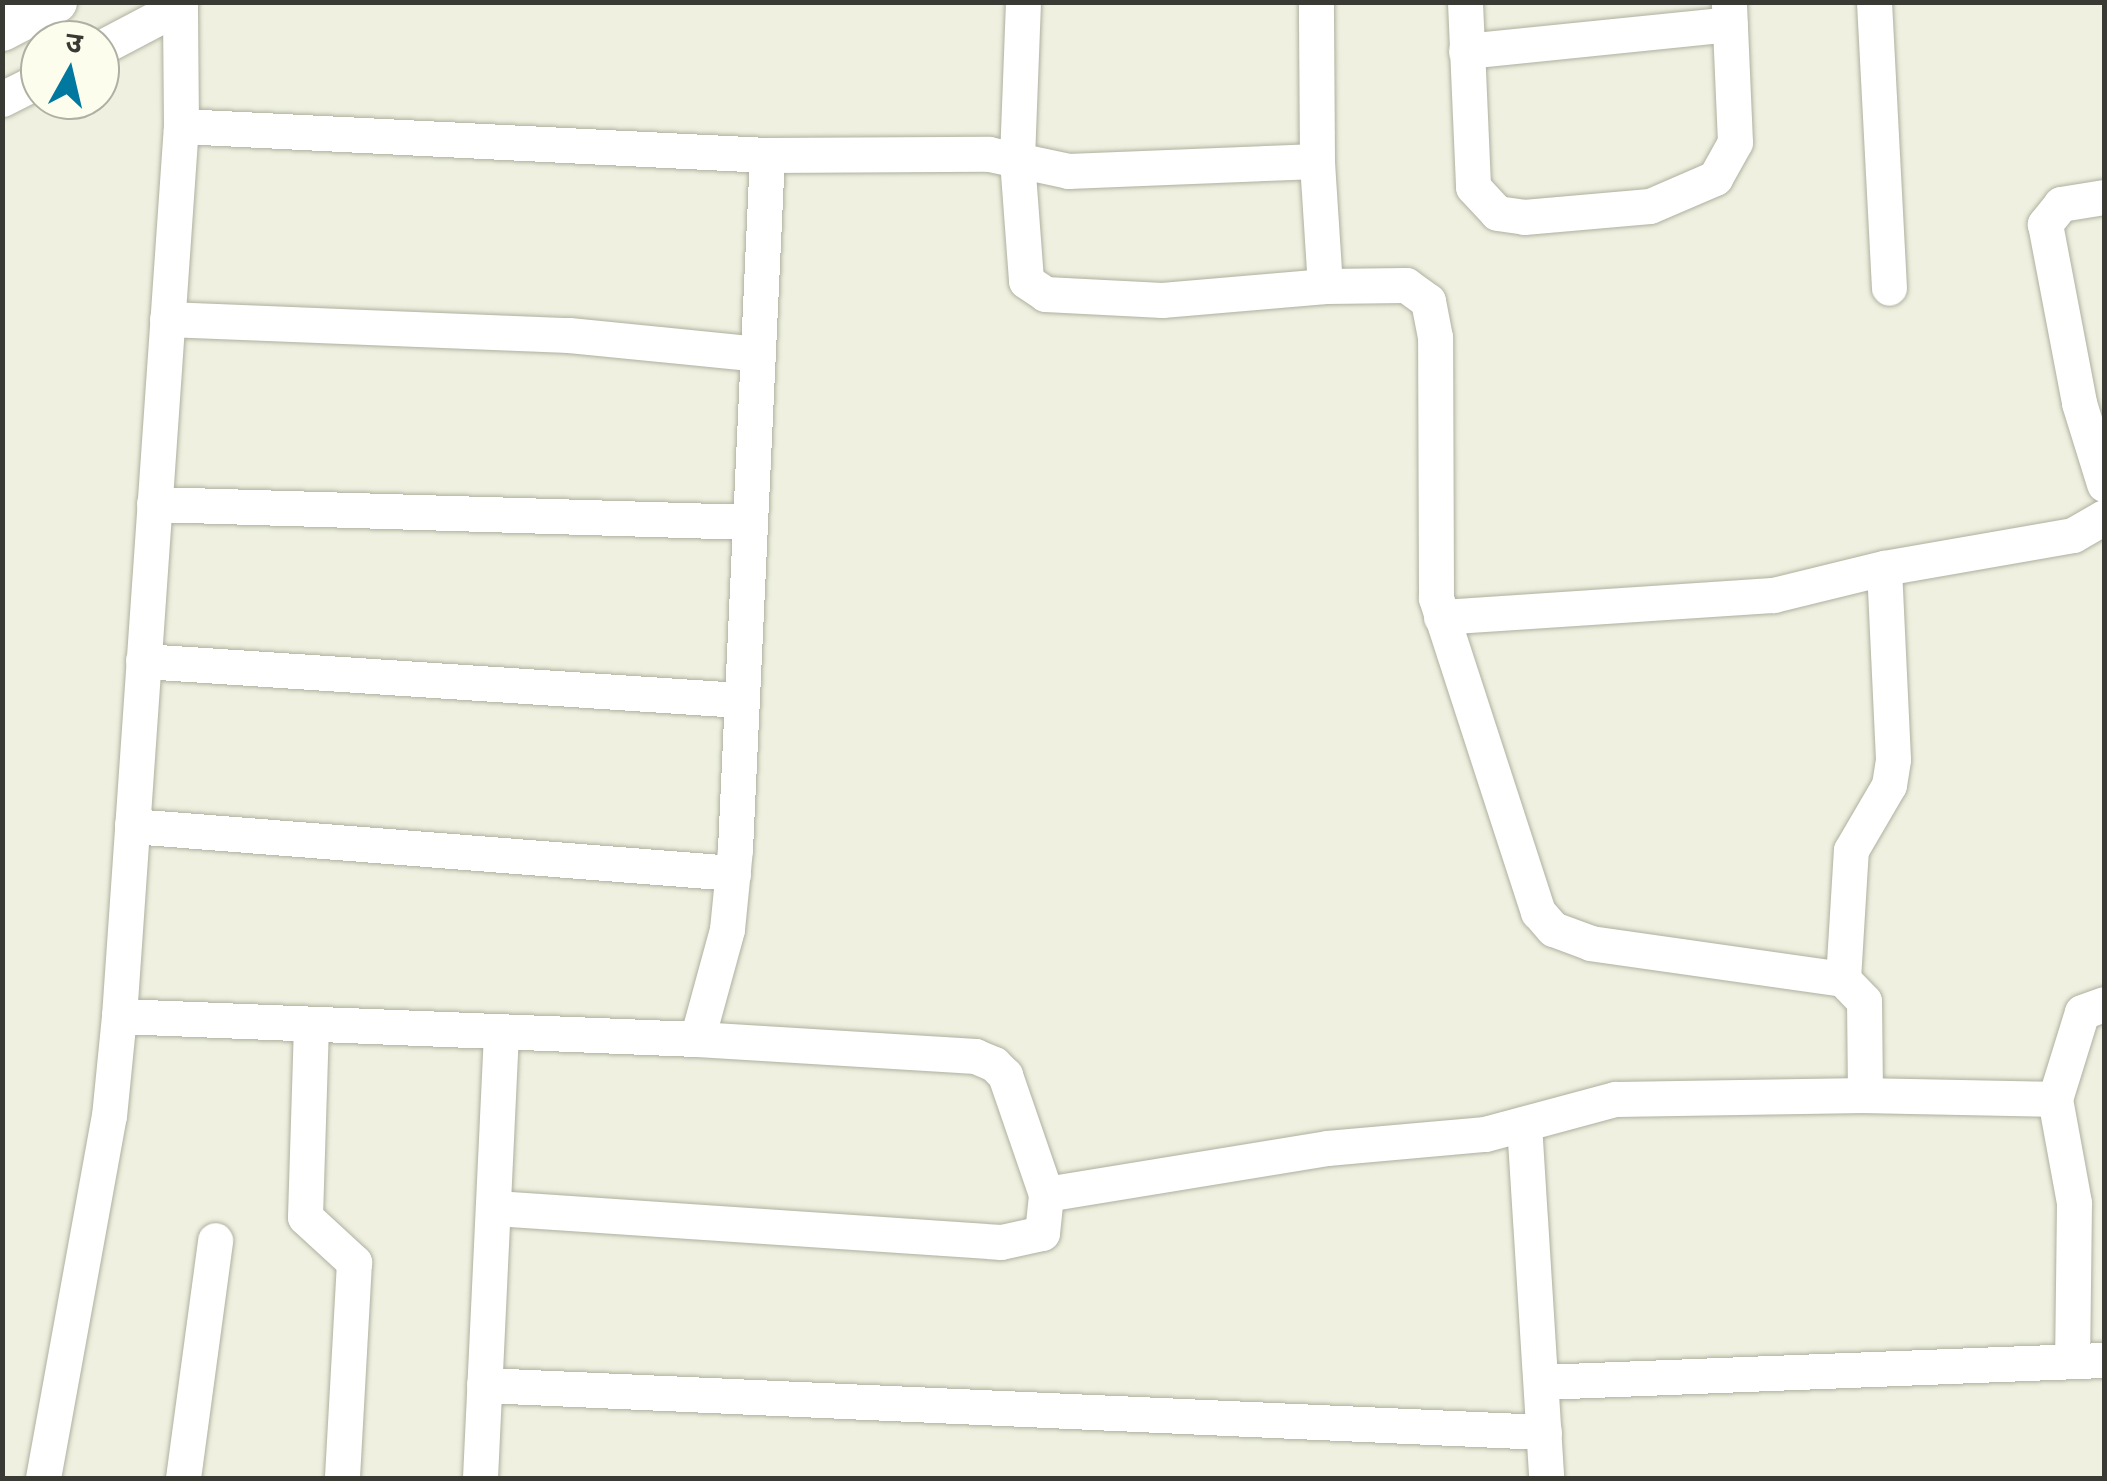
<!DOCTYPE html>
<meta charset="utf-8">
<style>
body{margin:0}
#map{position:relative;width:2107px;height:1481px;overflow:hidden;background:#eff0df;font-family:"PT Serif","Noto Sans Devanagari",serif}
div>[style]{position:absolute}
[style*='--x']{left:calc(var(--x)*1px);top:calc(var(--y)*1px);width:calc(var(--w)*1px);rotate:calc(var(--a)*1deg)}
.roads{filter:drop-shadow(0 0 2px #afb0a0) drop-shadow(0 0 2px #afb0a0)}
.minor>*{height:35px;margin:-17.5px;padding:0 17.5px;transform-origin:17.5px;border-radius:17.5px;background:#fff}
.tertiary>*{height:42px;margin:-21px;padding:0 21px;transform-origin:21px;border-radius:21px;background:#fff}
span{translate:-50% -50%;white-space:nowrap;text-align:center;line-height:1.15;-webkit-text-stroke:10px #fdfded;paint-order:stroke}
.frame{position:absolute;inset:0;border:5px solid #3a3a34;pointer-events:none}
.north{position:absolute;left:20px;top:20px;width:100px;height:100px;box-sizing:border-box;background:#fdfded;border:2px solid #afafa3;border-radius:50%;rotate:8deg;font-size:28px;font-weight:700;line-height:40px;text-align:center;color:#3a3a34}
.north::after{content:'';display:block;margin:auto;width:35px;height:45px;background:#0078a0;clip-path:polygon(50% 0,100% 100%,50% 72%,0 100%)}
</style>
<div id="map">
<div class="roads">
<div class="minor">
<i style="--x:1023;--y:2;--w:158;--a:92.2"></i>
<i style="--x:1017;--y:160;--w:121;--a:85.7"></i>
<i style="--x:1026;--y:281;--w:23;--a:34"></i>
<i style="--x:1045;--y:294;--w:117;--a:2.9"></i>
<i style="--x:1162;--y:300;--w:164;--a:-4.9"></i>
<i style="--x:1325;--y:286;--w:125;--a:-93.7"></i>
<i style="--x:1465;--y:2;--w:185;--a:87.5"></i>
<i style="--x:1473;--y:187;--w:35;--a:47"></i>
<i style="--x:1497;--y:213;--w:27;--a:8"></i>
<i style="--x:1524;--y:217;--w:126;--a:-5"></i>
<i style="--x:1650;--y:206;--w:71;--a:-23.3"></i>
<i style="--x:1715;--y:178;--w:41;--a:-60.9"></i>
<i style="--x:1735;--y:142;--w:140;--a:-92.5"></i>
<i style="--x:1874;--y:2;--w:286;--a:87"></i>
<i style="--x:100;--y:48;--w:90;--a:-27.7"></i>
<i style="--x:1466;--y:51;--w:265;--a:-5.8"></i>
<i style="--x:2;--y:99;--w:42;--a:-26.6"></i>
<i style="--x:767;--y:155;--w:222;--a:-0.3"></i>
<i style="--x:989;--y:154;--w:81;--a:12.1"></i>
<i style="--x:1068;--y:171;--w:249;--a:-2.3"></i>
<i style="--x:1317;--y:161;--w:159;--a:-90.4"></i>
<i style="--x:2104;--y:197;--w:44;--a:170.8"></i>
<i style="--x:2061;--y:204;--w:26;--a:129"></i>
<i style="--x:2045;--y:224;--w:182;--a:79.2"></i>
<i style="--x:2079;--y:403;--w:85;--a:72.8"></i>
<i style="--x:167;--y:319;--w:402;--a:2.3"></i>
<i style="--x:569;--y:335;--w:190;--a:5.7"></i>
<i style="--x:154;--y:504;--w:596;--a:1.73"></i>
<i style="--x:1441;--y:617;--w:333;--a:-3.8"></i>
<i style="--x:1773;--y:595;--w:114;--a:-13.7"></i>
<i style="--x:143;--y:661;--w:598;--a:3.74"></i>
<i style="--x:132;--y:826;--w:603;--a:4.47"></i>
<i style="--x:1843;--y:979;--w:129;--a:-86.5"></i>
<i style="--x:1851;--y:850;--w:75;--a:-59.7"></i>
<i style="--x:1889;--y:785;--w:26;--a:-81"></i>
<i style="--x:1893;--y:759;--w:191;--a:-92.7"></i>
<i style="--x:1884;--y:568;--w:192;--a:-9.9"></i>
<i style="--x:2073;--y:535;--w:36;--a:-30"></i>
<i style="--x:119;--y:1016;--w:578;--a:2.28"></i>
<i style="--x:697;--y:1039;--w:114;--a:-74.7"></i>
<i style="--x:727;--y:929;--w:80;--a:-84.3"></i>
<i style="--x:735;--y:849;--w:695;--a:-87.36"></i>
<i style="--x:767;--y:155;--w:587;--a:-177.17"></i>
<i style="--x:311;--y:1025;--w:192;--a:91.8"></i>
<i style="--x:305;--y:1217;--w:67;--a:42.6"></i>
<i style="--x:354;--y:1262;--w:216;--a:93.2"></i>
<i style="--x:697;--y:1039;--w:279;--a:3.5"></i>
<i style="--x:975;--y:1056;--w:21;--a:23"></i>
<i style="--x:994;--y:1064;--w:16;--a:45"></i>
<i style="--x:1005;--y:1075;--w:126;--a:71"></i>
<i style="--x:1046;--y:1194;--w:285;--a:-9.3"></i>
<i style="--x:1327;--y:1148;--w:159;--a:-5.1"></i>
<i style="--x:1485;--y:1134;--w:135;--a:-15.1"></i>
<i style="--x:1615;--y:1099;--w:250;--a:-0.9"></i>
<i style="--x:1865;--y:1095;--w:94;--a:-90.6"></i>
<i style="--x:1864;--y:1001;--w:30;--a:-134"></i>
<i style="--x:1843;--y:979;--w:255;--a:-171.9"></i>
<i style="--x:1591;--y:943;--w:40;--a:-159.8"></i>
<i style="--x:1553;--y:929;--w:23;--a:-131"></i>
<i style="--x:1538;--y:912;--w:330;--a:-108"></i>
<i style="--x:1436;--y:598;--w:261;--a:-90.2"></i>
<i style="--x:1435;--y:337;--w:37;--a:-101"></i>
<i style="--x:1428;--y:301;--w:27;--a:-144"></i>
<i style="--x:1406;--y:285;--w:81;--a:179.3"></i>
<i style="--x:1865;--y:1095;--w:190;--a:1.2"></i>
<i style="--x:2055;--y:1099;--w:106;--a:79.6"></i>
<i style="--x:2074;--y:1203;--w:158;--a:90.7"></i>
<i style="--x:2055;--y:1099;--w:91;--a:-72.8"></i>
<i style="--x:2082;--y:1012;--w:23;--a:-20"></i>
<i style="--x:1524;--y:1124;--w:355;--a:86.4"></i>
<i style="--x:495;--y:1208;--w:507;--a:3.84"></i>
<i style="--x:1001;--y:1242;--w:42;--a:-12.4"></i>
<i style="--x:1042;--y:1233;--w:39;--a:-84"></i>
<i style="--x:1541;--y:1382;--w:563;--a:-2.24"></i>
<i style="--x:484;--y:1385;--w:1061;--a:2.54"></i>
<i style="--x:43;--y:1478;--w:368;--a:-79.7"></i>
<i style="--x:109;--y:1116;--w:100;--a:-84.3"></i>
<i style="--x:119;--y:1016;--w:892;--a:-86.02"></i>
<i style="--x:181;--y:126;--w:124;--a:-90.5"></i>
<i style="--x:183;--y:1478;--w:240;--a:-82.3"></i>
<i style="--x:480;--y:1478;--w:446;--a:-87.3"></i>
</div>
<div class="tertiary">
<i style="--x:2;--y:30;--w:61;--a:-27.4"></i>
</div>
</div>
<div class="frame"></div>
<div class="north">उ</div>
</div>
